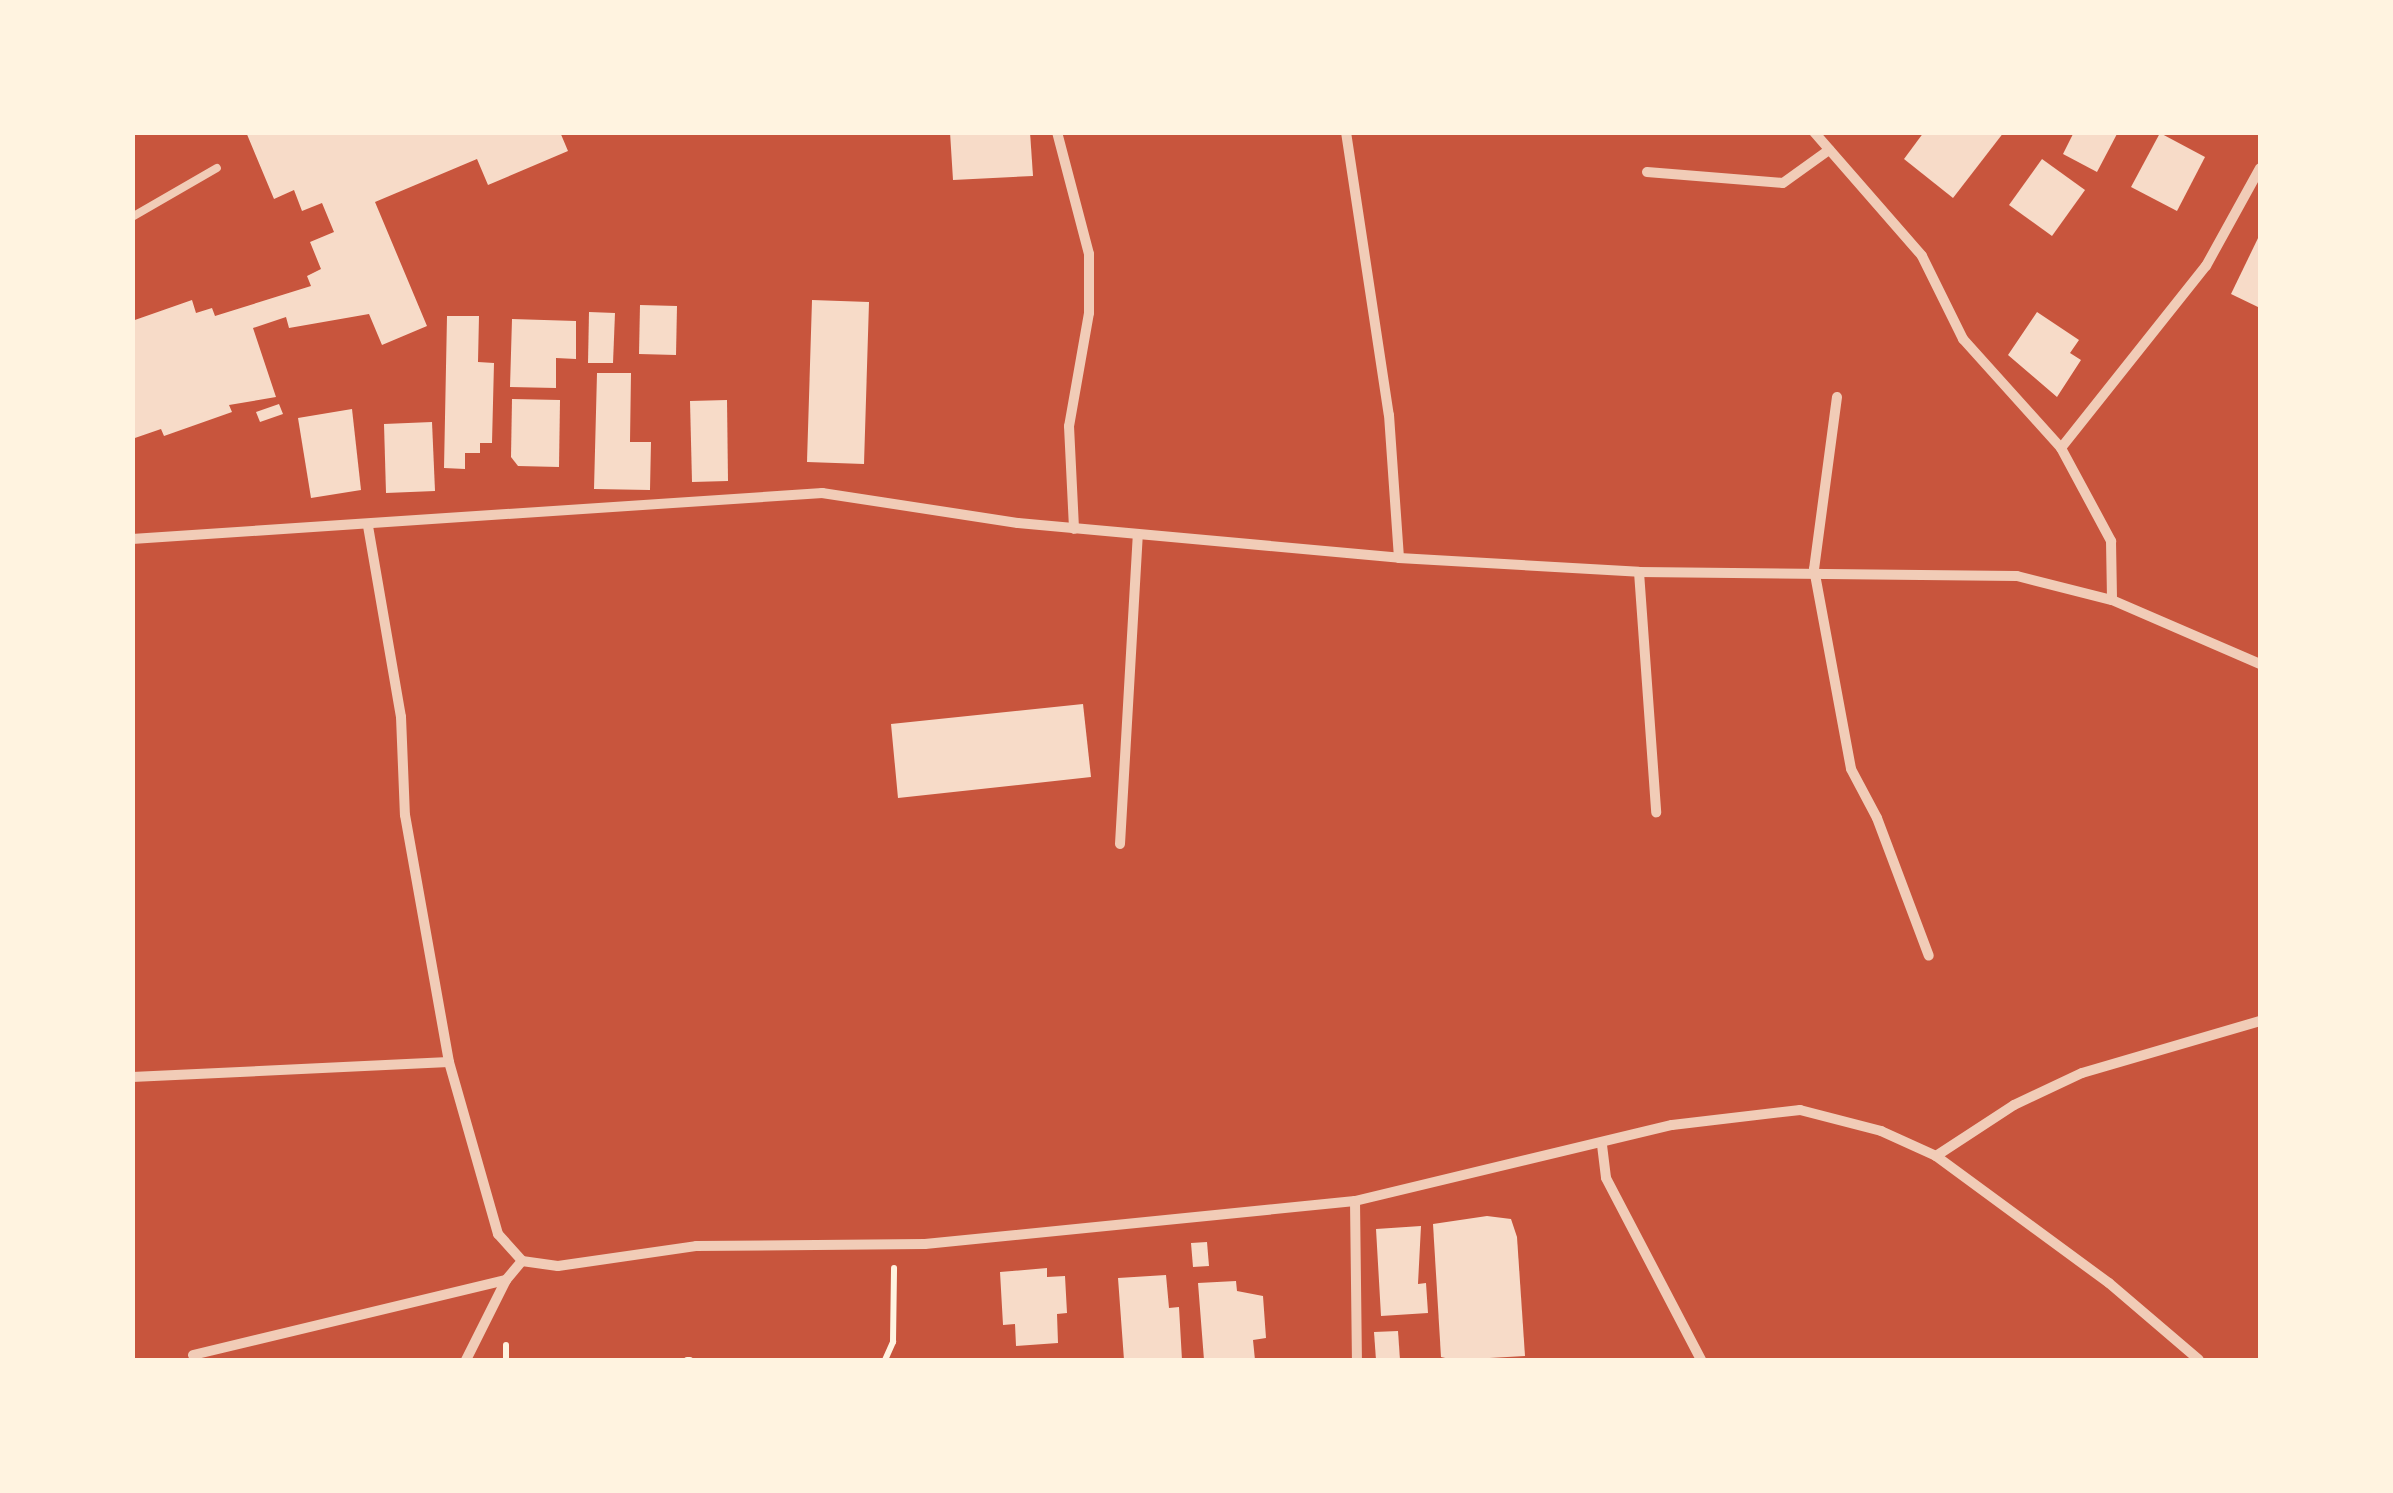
<!DOCTYPE html>
<style>
body{margin:0}
#map{position:relative;width:2393px;height:1493px;overflow:hidden;background:#c8553d;font-family:Arial,sans-serif}
div>[style]{position:absolute}
[style*='--x']{left:calc(var(--x)*1px);top:calc(var(--y)*1px);width:calc(var(--w)*1px);rotate:calc(var(--a)*1deg)}
.building>*{inset:0;background:#f7dbc8}
.path>*{height:6px;margin:-3px;padding:0 3px;transform-origin:3px;border-radius:3px;background:#fff3e0}
.service>*{height:8px;margin:-4px;padding:0 4px;transform-origin:4px;border-radius:4px;background:#f1ccb7}
.minor>*{height:10px;margin:-5px;padding:0 5px;transform-origin:5px;border-radius:5px;background:#f1ccb7}
span{translate:-50% -50%;white-space:nowrap;text-align:center;line-height:1.15;-webkit-text-stroke:9px #fff3e0;paint-order:stroke}
.frame{position:absolute;inset:0;border:135px solid #fff3e0;pointer-events:none}
</style>
<div id="map">
<div class="building">
<i style="clip-path:polygon(246px 132px,560px 132px,568px 151px,488px 185px,477px 159px,375px 202px,427px 326px,382px 345px,369px 314px,289px 328px,286px 317px,253px 328px,276px 397px,229px 405px,232px 412px,164px 436px,161px 429px,132px 439px,132px 321px,192px 300px,196px 313px,212px 308px,215px 316px,311px 286px,307px 276px,321px 269px,310px 242px,334px 232px,322px 203px,302px 211px,294px 190px,274px 199px)"></i>
<i style="clip-path:polygon(950px 132px,1030px 132px,1033px 176px,953px 180px)"></i>
<i style="clip-path:polygon(1924px 132px,2004px 132px,1953px 198px,1904px 159px)"></i>
<i style="clip-path:polygon(2074px 132px,2118px 132px,2097px 172px,2063px 154px)"></i>
<i style="clip-path:polygon(2160px 133px,2205px 157px,2177px 211px,2131px 187px)"></i>
<i style="clip-path:polygon(2042px 159px,2085px 190px,2052px 236px,2009px 205px)"></i>
<i style="clip-path:polygon(2260px 234px,2260px 308px,2231px 294px)"></i>
<i style="clip-path:polygon(812px 300px,869px 302px,864px 464px,807px 462px)"></i>
<i style="clip-path:polygon(640px 305px,677px 306px,676px 355px,639px 354px)"></i>
<i style="clip-path:polygon(589px 312px,615px 313px,613px 363px,588px 363px)"></i>
<i style="clip-path:polygon(2037px 312px,2079px 340px,2070px 353px,2081px 360px,2057px 397px,2008px 355px)"></i>
<i style="clip-path:polygon(447px 316px,479px 316px,478px 362px,494px 363px,492px 443px,480px 443px,480px 453px,465px 453px,465px 469px,444px 468px)"></i>
<i style="clip-path:polygon(512px 319px,576px 321px,576px 359px,556px 358px,556px 388px,510px 387px)"></i>
<i style="clip-path:polygon(597px 373px,631px 373px,630px 442px,651px 442px,650px 490px,594px 489px)"></i>
<i style="clip-path:polygon(512px 399px,560px 400px,559px 467px,518px 466px,511px 457px)"></i>
<i style="clip-path:polygon(727px 400px,728px 481px,692px 482px,690px 401px)"></i>
<i style="clip-path:polygon(279px 404px,283px 414px,260px 422px,256px 412px)"></i>
<i style="clip-path:polygon(352px 409px,361px 490px,311px 498px,298px 418px)"></i>
<i style="clip-path:polygon(432px 422px,435px 491px,386px 493px,384px 424px)"></i>
<i style="clip-path:polygon(1083px 704px,1091px 777px,898px 798px,891px 724px)"></i>
<i style="clip-path:polygon(1487px 1216px,1511px 1219px,1517px 1237px,1525px 1356px,1454px 1360px,1441px 1357px,1433px 1224px)"></i>
<i style="clip-path:polygon(1421px 1226px,1418px 1284px,1426px 1283px,1428px 1313px,1381px 1316px,1376px 1229px)"></i>
<i style="clip-path:polygon(1207px 1242px,1209px 1266px,1193px 1267px,1191px 1243px)"></i>
<i style="clip-path:polygon(1047px 1268px,1047px 1277px,1065px 1276px,1067px 1313px,1057px 1314px,1058px 1343px,1016px 1346px,1015px 1324px,1003px 1325px,1000px 1272px)"></i>
<i style="clip-path:polygon(1166px 1275px,1169px 1308px,1179px 1307px,1182px 1360px,1124px 1360px,1118px 1278px)"></i>
<i style="clip-path:polygon(1236px 1281px,1237px 1291px,1263px 1296px,1266px 1338px,1253px 1340px,1255px 1360px,1204px 1360px,1198px 1283px)"></i>
<i style="clip-path:polygon(1398px 1331px,1400px 1360px,1376px 1360px,1374px 1332px)"></i>
</div>
<div class="path">
<i style="--x:506;--y:1345;--w:15;--a:90"></i>
<i style="--x:687;--y:1360;--w:3;--a:0"></i>
<i style="--x:885;--y:1360;--w:20;--a:-66"></i>
<i style="--x:893;--y:1342;--w:74;--a:-89.2"></i>
</div>
<div class="service">
<i style="--x:132;--y:217;--w:98;--a:-30"></i>
</div>
<div class="minor">
<i style="--x:1057;--y:132;--w:126;--a:75.3"></i>
<i style="--x:1089;--y:254;--w:59;--a:90"></i>
<i style="--x:1089;--y:313;--w:115;--a:100"></i>
<i style="--x:1069;--y:426;--w:103;--a:87.2"></i>
<i style="--x:1346;--y:132;--w:286;--a:81.4"></i>
<i style="--x:1389;--y:415;--w:143;--a:86"></i>
<i style="--x:1814;--y:132;--w:164;--a:48.9"></i>
<i style="--x:1922;--y:256;--w:93;--a:63.7"></i>
<i style="--x:1963;--y:339;--w:147;--a:48"></i>
<i style="--x:2061;--y:448;--w:106;--a:61.7"></i>
<i style="--x:2111;--y:541;--w:59;--a:89"></i>
<i style="--x:1647;--y:172;--w:136;--a:4.6"></i>
<i style="--x:1783;--y:183;--w:57;--a:-35.7"></i>
<i style="--x:1837;--y:397;--w:174;--a:97.6"></i>
<i style="--x:1814;--y:569;--w:203;--a:79.5"></i>
<i style="--x:1851;--y:769;--w:55;--a:62"></i>
<i style="--x:1877;--y:818;--w:147;--a:69.4"></i>
<i style="--x:2061;--y:448;--w:233;--a:-51.5"></i>
<i style="--x:2206;--y:266;--w:112;--a:-61.1"></i>
<i style="--x:368;--y:526;--w:194;--a:80.2"></i>
<i style="--x:401;--y:717;--w:98;--a:87.7"></i>
<i style="--x:405;--y:815;--w:251;--a:79.9"></i>
<i style="--x:449;--y:1062;--w:179;--a:74.1"></i>
<i style="--x:498;--y:1234;--w:36;--a:48"></i>
<i style="--x:522;--y:1261;--w:36;--a:8"></i>
<i style="--x:558;--y:1266;--w:139;--a:-8.2"></i>
<i style="--x:696;--y:1246;--w:229;--a:-0.5"></i>
<i style="--x:925;--y:1244;--w:432;--a:-5.7"></i>
<i style="--x:1355;--y:1201;--w:326;--a:-13.5"></i>
<i style="--x:1672;--y:1125;--w:129;--a:-6.7"></i>
<i style="--x:1800;--y:1110;--w:84;--a:14.5"></i>
<i style="--x:1881;--y:1131;--w:60;--a:24.4"></i>
<i style="--x:1936;--y:1156;--w:215;--a:36.3"></i>
<i style="--x:2109;--y:1283;--w:118;--a:40.5"></i>
<i style="--x:132;--y:539;--w:692;--a:-3.81"></i>
<i style="--x:822;--y:493;--w:198;--a:8.7"></i>
<i style="--x:1018;--y:523;--w:383;--a:5.2"></i>
<i style="--x:1399;--y:558;--w:240;--a:3.3"></i>
<i style="--x:1639;--y:572;--w:378;--a:0.6"></i>
<i style="--x:2017;--y:576;--w:98;--a:14.2"></i>
<i style="--x:2112;--y:600;--w:161;--a:23.4"></i>
<i style="--x:1639;--y:572;--w:241;--a:85.9"></i>
<i style="--x:1120;--y:844;--w:310;--a:-86.7"></i>
<i style="--x:132;--y:1077;--w:317;--a:-2.7"></i>
<i style="--x:1602;--y:1145;--w:33;--a:83"></i>
<i style="--x:1606;--y:1178;--w:205;--a:62.4"></i>
<i style="--x:1936;--y:1156;--w:93;--a:-33.2"></i>
<i style="--x:2014;--y:1105;--w:75;--a:-25.2"></i>
<i style="--x:2082;--y:1073;--w:185;--a:-16.3"></i>
<i style="--x:1355;--y:1201;--w:159;--a:89.3"></i>
<i style="--x:193;--y:1355;--w:322;--a:-13.5"></i>
<i style="--x:506;--y:1280;--w:25;--a:-50"></i>
<i style="--x:466;--y:1360;--w:89;--a:-63.4"></i>
</div>
<div class="frame"></div>
</div>
